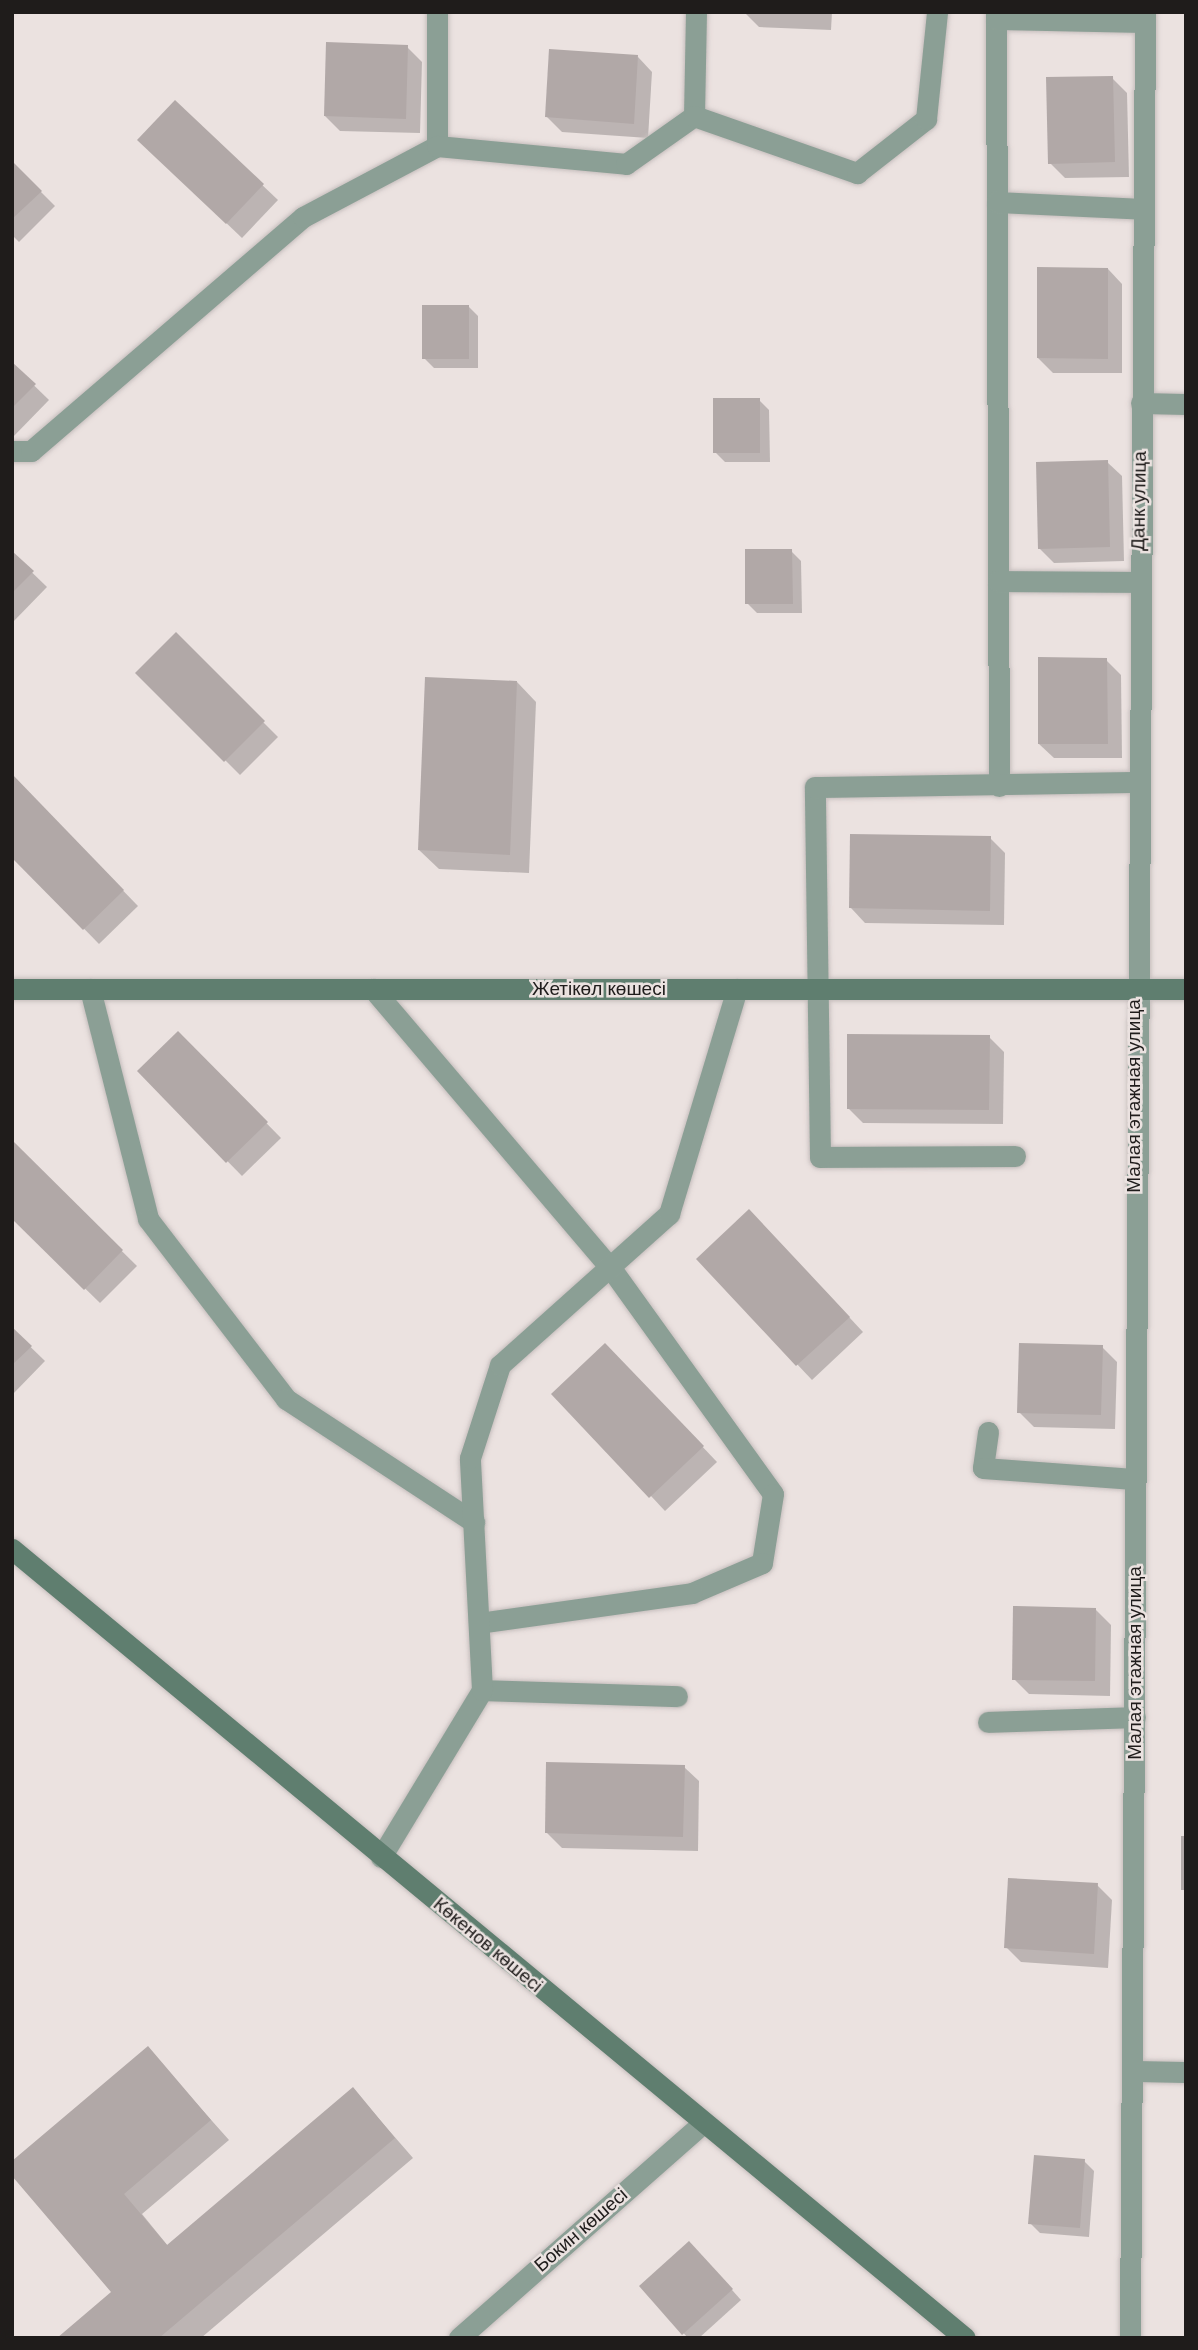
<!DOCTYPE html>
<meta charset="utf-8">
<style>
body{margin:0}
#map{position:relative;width:1198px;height:2350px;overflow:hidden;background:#ebe2e0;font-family:Arial,sans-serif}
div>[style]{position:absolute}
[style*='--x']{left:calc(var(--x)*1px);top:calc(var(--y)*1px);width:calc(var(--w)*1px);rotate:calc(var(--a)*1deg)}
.shadow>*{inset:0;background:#0003}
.building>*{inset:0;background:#b1a8a7}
.roads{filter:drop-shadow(0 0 2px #c6bebd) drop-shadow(0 0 2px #c6bebd)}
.lane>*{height:21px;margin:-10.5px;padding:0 10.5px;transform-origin:10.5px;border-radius:10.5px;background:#8b9f95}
.street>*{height:21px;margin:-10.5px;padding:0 10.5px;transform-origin:10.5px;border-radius:10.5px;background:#8b9f95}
.secondary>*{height:21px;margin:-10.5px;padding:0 10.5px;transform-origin:10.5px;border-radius:10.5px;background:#5f7e6f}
span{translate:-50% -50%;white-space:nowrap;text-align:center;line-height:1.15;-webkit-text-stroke:5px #ebe2e0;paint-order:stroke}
.street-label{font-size:19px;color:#1f1c1b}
.frame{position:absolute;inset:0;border:14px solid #1f1c1b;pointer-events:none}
</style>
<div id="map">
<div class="shadow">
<i style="clip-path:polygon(744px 12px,832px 12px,831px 30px,759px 27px)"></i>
<i style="clip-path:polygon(407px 47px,422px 62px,420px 133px,340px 131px,325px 116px)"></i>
<i style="clip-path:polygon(638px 57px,652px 72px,648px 138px,562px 132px,547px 117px)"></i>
<i style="clip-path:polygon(1112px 78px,1127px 93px,1129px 177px,1065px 178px,1050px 163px)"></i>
<i style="clip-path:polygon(175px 102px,278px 200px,242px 238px,154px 154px)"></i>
<i style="clip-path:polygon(12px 163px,55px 206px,19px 242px,12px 235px)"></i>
<i style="clip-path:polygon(1108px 269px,1122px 284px,1122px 373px,1053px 373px,1038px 358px)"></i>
<i style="clip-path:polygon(468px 306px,478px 316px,478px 368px,434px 368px,424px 358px)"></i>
<i style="clip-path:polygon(12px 364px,49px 400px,12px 438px)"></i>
<i style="clip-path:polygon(759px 400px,769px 410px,770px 462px,725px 462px,715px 452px)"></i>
<i style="clip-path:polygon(1107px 462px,1122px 476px,1124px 561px,1054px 563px,1039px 548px)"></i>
<i style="clip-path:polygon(791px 551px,801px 561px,802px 613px,757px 613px,747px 603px)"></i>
<i style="clip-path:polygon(12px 553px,47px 587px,12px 623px)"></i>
<i style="clip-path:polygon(176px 635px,278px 737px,240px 775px,138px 673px)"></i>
<i style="clip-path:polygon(1106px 660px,1121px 675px,1122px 758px,1054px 758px,1039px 744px)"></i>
<i style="clip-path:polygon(517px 682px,536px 702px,529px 873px,439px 869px,419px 850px)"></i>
<i style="clip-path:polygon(12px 776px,138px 906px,99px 944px,12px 855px)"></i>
<i style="clip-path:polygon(990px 838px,1005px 853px,1004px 925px,865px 923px,851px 908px)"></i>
<i style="clip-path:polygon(178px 1033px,281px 1138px,242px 1176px,139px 1071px)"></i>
<i style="clip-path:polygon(989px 1037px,1004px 1052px,1003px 1124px,863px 1123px,848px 1108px)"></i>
<i style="clip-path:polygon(12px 1143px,137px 1266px,100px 1303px,12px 1217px)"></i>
<i style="clip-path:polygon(764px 1226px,863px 1332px,812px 1380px,698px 1259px)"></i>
<i style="clip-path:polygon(12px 1329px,45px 1361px,12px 1395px)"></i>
<i style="clip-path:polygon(1102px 1347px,1117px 1362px,1115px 1429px,1034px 1427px,1019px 1412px)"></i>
<i style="clip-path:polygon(620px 1360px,717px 1462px,665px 1511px,651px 1496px)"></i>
<i style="clip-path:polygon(1096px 1610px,1111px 1625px,1110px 1696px,1029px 1694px,1014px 1679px)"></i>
<i style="clip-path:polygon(684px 1767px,699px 1781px,698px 1851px,562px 1848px,547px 1833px)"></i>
<i style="clip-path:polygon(1097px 1885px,1112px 1900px,1108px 1968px,1021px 1962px,1006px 1947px)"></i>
<i style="clip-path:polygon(148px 2049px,229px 2140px,142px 2214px,168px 2246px,353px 2089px,413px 2158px,201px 2338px,60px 2338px,114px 2293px,12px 2174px)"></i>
<i style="clip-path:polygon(1084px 2161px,1094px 2171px,1089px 2237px,1040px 2233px,1030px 2223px)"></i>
<i style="clip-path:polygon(699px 2253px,741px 2300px,699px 2338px,688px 2338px,641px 2286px)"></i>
</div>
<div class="building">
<i style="clip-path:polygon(326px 42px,408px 45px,406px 119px,324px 116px)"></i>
<i style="clip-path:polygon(549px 49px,638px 55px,634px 124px,545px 117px)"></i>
<i style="clip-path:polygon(1113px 76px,1115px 162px,1048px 164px,1046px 77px)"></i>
<i style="clip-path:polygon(175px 100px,264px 184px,226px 224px,137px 140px)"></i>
<i style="clip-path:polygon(12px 161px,42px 191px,12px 219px)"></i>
<i style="clip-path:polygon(1037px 267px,1108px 268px,1108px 359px,1037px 358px)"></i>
<i style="clip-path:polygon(422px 305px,469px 305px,469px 359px,422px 359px)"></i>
<i style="clip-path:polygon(12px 362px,36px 384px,12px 408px)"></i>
<i style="clip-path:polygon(713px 398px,760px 398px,760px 453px,713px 453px)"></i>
<i style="clip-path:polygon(1108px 460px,1110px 547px,1038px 549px,1036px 462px)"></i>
<i style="clip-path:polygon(745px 549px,792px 549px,793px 604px,745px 604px)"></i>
<i style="clip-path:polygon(12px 551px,34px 571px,12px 593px)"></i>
<i style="clip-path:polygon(176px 632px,265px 721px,224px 762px,135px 673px)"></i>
<i style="clip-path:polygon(1038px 657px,1107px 658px,1108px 744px,1038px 744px)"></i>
<i style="clip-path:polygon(425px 677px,517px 681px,510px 855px,418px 850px)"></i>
<i style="clip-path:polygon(12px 774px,124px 890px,83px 930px,12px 858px)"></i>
<i style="clip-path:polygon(850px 834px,991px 836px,990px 911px,849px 908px)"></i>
<i style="clip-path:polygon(178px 1031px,268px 1122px,226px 1163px,137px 1071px)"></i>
<i style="clip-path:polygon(847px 1034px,990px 1035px,989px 1110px,847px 1109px)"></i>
<i style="clip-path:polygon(12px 1140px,123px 1250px,84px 1290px,12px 1219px)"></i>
<i style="clip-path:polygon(749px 1209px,850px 1317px,796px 1366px,696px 1259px)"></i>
<i style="clip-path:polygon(12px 1327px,32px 1346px,12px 1365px)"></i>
<i style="clip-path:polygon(605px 1343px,704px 1446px,649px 1498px,551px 1394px)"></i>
<i style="clip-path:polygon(1019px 1343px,1103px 1345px,1101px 1415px,1017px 1413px)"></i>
<i style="clip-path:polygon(1013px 1606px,1096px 1608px,1095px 1681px,1012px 1680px)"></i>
<i style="clip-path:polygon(546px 1762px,685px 1765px,683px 1837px,545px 1833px)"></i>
<i style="clip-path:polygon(1181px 1836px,1186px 1836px,1186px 1890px,1181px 1890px)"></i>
<i style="clip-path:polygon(1008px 1878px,1098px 1883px,1094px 1954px,1004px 1948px)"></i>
<i style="clip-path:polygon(148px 2046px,211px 2120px,124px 2194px,167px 2245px,353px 2087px,395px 2138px,159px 2338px,57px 2338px,111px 2292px,12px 2176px,12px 2161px)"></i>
<i style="clip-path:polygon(1034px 2155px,1085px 2159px,1080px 2228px,1028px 2224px)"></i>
<i style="clip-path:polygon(689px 2241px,733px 2289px,682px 2335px,639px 2286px)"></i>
</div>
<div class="roads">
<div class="lane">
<i style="--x:996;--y:12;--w:774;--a:89.78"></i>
<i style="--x:996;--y:19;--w:149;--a:1.2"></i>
<i style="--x:694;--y:116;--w:104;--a:-88.9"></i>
<i style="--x:437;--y:146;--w:134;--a:-90"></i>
<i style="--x:997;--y:202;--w:146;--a:2.7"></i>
<i style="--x:12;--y:451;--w:19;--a:0"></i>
<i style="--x:31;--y:451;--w:359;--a:-40.7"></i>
<i style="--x:303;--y:217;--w:152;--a:-27.9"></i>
<i style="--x:437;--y:146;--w:190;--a:5.4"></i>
<i style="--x:626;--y:164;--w:83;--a:-35.2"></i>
<i style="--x:694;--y:116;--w:173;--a:19.3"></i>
<i style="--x:857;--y:173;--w:88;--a:-38"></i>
<i style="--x:926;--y:119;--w:108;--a:-84.1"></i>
<i style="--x:998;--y:581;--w:141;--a:0.4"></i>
<i style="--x:90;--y:989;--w:237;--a:75.8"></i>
<i style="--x:148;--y:1219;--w:227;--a:52.5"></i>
<i style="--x:286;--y:1399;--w:225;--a:33.2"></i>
<i style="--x:373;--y:989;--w:365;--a:49.6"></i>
<i style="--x:610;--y:1267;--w:279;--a:54.3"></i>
<i style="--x:773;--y:1494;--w:70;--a:99.1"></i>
<i style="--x:762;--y:1563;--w:76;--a:156.8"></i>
<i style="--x:692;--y:1593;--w:215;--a:172"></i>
<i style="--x:1015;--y:1156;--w:195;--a:179.7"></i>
<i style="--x:820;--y:1157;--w:370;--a:-90.8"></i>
<i style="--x:815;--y:787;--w:322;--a:-0.9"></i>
<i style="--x:988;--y:1432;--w:36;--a:98"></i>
<i style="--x:983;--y:1468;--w:151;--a:4.2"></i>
<i style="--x:482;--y:1690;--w:195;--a:1.8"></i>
<i style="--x:988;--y:1722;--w:147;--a:-1.9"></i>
<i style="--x:381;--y:1857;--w:195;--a:-58.8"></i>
<i style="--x:482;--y:1690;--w:232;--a:-93"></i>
<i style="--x:470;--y:1458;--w:98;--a:-72.1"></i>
<i style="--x:500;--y:1365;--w:227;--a:-41.8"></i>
<i style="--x:669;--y:1214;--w:235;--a:-73.2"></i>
<i style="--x:1134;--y:2071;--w:52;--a:1.1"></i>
</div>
<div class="street">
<i style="--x:1141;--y:403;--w:45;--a:1.3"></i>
<i style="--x:459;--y:2338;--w:325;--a:-41.4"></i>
<i style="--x:1130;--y:2338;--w:2326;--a:-89.63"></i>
</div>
<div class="secondary">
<i style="--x:12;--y:989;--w:1174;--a:0"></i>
<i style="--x:12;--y:1549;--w:1237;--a:39.62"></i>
</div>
</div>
<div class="street-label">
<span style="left:1139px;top:501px;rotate:-89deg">Данк улица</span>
<span style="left:599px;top:989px">Жетікөл көшесі</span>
<span style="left:1134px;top:1096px;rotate:-90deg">Малая этажная улица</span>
<span style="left:1135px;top:1663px;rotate:-90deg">Малая этажная улица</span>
<span style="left:488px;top:1945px;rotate:40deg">Көкенов көшесі</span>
<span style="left:581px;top:2230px;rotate:-41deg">Бокин көшесі</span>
</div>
<div class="frame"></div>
</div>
